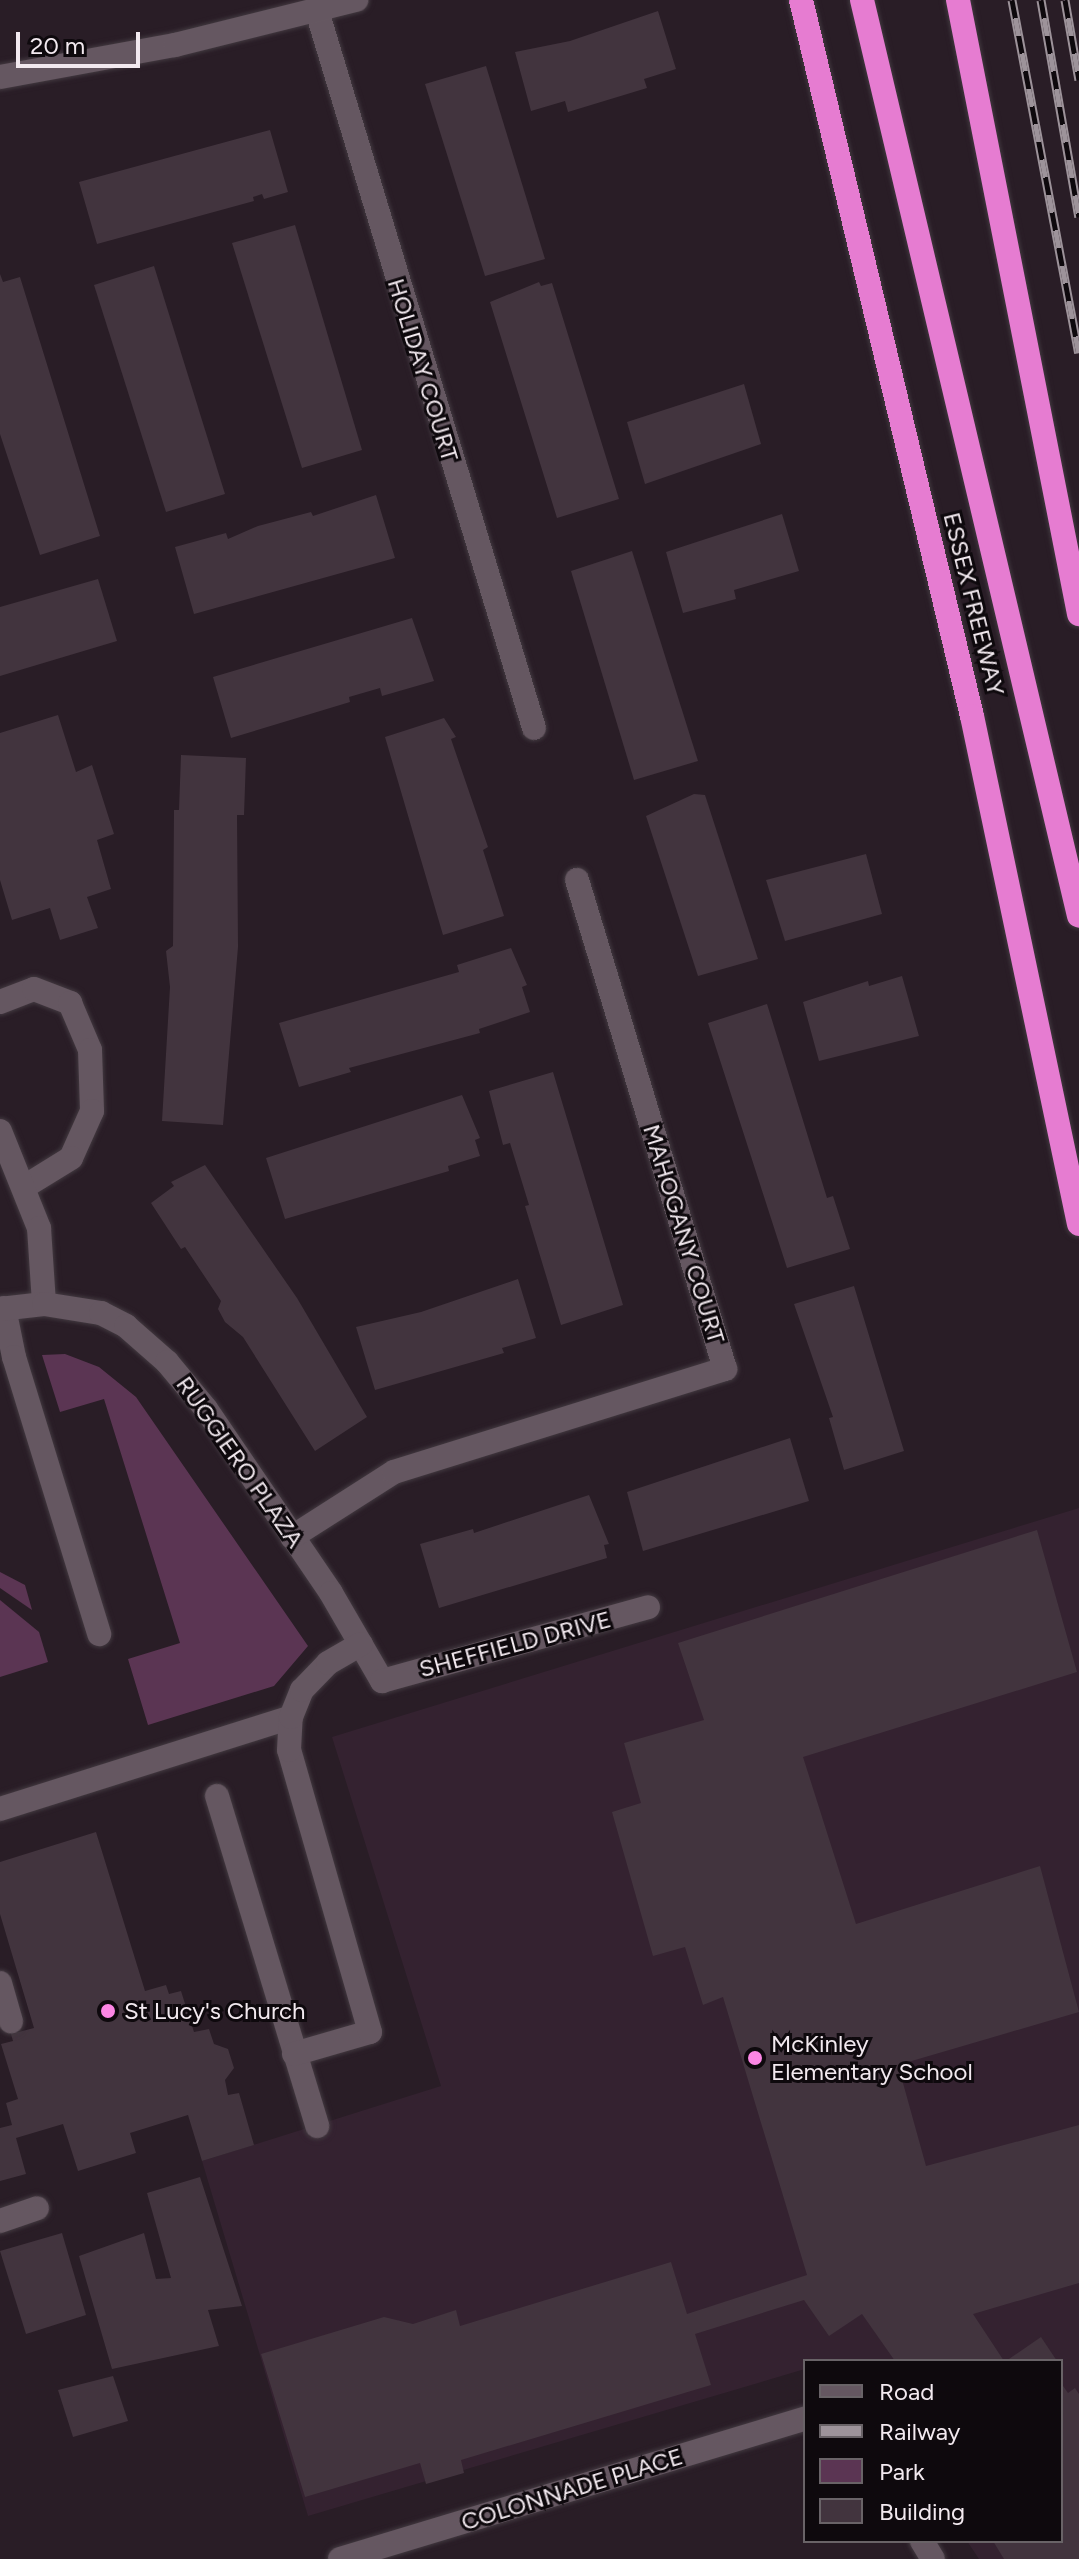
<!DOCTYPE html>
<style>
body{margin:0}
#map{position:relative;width:1079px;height:2559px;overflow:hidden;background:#291d26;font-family:Figtree,sans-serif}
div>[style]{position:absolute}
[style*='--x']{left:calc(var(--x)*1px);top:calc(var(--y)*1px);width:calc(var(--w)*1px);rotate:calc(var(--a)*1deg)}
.built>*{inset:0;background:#342230}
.green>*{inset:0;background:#5b3553}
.building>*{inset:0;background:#42343e}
.roads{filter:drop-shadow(0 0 2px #423940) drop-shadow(0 0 2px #423940)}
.minor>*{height:24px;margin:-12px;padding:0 12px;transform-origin:12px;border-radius:12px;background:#655761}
.highway>*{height:24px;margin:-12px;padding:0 12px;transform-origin:12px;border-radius:12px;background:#e67cd1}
.rail>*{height:9px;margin-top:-4.5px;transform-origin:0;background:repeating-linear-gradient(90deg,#0e090d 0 18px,#9d939a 0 36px);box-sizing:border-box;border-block:2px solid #9d939a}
.dots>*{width:22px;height:22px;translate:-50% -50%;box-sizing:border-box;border:4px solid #0e090d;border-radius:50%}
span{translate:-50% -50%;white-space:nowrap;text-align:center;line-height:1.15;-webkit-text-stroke:6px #0e090d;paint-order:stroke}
.street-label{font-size:24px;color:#f2e9ef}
.poi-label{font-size:24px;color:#f2e9ef}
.left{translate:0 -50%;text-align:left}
.legend{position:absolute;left:803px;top:2359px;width:260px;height:184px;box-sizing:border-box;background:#0e090d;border:2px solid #696367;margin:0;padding:10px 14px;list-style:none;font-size:24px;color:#f2e9ef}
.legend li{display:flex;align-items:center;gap:16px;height:40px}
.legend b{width:40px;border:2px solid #696367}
.scale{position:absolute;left:16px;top:32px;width:124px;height:36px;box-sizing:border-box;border:4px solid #f2e9ef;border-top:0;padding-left:10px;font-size:24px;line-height:28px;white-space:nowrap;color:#f2e9ef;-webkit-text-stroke:6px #0e090d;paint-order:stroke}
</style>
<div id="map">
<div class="built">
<i style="clip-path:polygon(1079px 1508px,1079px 2559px,979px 2559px,967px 2541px,1061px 2541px,1061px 2361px,805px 2361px,805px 2369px,308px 2516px,202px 2161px,441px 2086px,332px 1737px)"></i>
</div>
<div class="green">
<i style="clip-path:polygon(65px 1354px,99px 1367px,136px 1397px,308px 1646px,274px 1686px,148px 1725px,128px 1659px,180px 1643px,104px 1399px,60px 1412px,42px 1355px)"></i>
<i style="clip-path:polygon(0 1572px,25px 1585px,32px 1610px,0 1588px)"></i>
<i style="clip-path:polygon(0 1600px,39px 1632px,48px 1662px,0 1677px)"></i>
</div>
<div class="building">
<i style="clip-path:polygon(658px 11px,676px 69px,644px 79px,647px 88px,568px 112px,565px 101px,531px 111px,515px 52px,570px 41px)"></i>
<i style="clip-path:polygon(486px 66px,545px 259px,485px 276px,425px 84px)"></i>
<i style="clip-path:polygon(270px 130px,288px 192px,264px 199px,262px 194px,253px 197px,254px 201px,97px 244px,79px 182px)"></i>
<i style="clip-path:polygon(295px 225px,362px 450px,302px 468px,232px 243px)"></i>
<i style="clip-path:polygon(154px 266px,225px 494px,166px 512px,94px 285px)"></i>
<i style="clip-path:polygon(0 274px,3px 282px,20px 277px,100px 536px,40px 555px,0 434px)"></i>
<i style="clip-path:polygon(539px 282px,541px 286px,552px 283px,619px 499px,557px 518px,490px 302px)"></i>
<i style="clip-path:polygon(744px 384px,761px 444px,645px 484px,627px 422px)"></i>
<i style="clip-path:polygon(376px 495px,395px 558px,194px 614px,175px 547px,226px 533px,228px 539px,258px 526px,311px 512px,313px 516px)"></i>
<i style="clip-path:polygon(782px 514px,799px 571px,734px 590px,736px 599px,683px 613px,666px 552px)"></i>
<i style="clip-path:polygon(632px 551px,698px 761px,634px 780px,571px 571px)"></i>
<i style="clip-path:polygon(98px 579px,117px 641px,0 676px,0 607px)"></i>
<i style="clip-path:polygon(412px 618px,434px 681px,382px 696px,380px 688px,349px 697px,350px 702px,231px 738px,213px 677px)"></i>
<i style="clip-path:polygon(58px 715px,76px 772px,92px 765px,114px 834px,97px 840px,111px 889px,87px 897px,98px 928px,60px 940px,50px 908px,12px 920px,0 880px,0 733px)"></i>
<i style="clip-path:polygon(444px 718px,456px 737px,451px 739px,488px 847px,483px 850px,504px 916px,443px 935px,385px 737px)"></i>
<i style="clip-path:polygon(181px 755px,246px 758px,244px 815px,237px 815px,238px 947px,223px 1125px,162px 1121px,170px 987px,166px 951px,173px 946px,174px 810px,179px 810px)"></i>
<i style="clip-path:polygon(694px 794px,705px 795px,758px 959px,698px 976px,646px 816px)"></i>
<i style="clip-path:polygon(866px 854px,882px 914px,785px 941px,766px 880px)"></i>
<i style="clip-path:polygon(511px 948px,527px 985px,522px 987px,530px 1012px,479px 1029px,480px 1033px,349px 1068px,351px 1072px,299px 1087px,279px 1023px,459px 972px,457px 965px)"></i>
<i style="clip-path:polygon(902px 976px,919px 1036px,819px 1061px,803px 1002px,868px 981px,869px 986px)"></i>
<i style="clip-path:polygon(767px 1004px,827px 1198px,833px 1196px,850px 1249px,787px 1268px,708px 1023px)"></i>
<i style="clip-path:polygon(553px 1072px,623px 1305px,561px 1325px,525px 1206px,529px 1205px,510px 1143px,503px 1145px,489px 1091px)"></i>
<i style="clip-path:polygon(462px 1095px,480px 1138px,475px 1140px,480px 1156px,448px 1166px,449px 1171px,285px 1219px,266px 1158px)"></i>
<i style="clip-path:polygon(205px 1165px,297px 1298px,367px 1417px,315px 1451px,243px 1337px,225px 1322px,218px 1309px,221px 1301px,185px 1247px,181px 1249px,151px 1203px,174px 1186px,171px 1182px)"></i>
<i style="clip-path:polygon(518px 1279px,536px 1338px,502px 1348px,504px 1353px,375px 1390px,356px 1327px,421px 1312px)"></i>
<i style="clip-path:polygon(854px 1286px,904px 1451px,844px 1470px,829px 1418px,833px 1417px,794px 1304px)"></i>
<i style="clip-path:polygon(790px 1438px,809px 1501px,643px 1551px,627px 1492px)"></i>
<i style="clip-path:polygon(589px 1495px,609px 1544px,604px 1545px,607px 1558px,439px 1608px,420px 1544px,473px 1529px,474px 1533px)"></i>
<i style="clip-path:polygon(1037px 1530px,1077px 1672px,803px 1757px,856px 1924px,1040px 1866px,1079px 2012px,898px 2065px,926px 2166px,1079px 2125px,1079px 2283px,973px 2314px,1004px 2361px,895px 2361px,862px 2314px,829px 2336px,804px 2300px,695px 2334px,711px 2385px,461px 2460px,464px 2473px,426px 2484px,420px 2463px,305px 2497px,261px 2354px,384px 2317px,413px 2324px,456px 2310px,460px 2326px,671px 2262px,687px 2314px,807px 2275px,723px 1997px,703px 2005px,685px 1947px,653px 1956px,612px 1812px,641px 1803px,624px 1743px,704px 1720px,678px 1643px)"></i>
<i style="clip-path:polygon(96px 1832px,145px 1991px,166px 1985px,169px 1994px,181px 1991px,194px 2032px,209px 2029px,214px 2044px,228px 2049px,234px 2068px,225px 2080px,228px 2095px,239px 2093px,254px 2145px,202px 2161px,188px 2115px,130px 2133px,136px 2153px,78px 2171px,63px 2124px,16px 2138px,26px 2174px,0 2181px,0 2128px,12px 2125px,6px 2103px,18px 2099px,1px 2044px,13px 2041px,11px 2034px,34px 2028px,0 1914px,0 1862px)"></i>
<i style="clip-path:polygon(200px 2177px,242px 2306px,208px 2310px,219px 2346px,112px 2369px,79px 2256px,144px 2233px,156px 2279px,171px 2278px,147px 2193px)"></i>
<i style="clip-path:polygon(62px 2233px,86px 2315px,26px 2334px,0 2251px)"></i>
<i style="clip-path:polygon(1041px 2337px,1057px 2361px,1006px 2361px)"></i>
<i style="clip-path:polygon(113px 2376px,128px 2421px,73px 2437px,58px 2390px)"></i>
<i style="clip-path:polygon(1061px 2383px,1068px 2393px,1075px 2388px,1079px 2394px,1079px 2559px,1004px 2559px,993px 2541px,1061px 2541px)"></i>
</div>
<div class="roads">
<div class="minor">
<i style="--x:317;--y:11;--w:749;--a:73.16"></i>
<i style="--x:0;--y:77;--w:178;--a:-10.4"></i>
<i style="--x:175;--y:45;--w:187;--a:-14"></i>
<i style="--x:0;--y:1002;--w:36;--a:-21"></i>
<i style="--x:34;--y:989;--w:39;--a:21"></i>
<i style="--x:70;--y:1003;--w:51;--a:66.9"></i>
<i style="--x:90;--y:1050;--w:61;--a:88.1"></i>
<i style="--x:92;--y:1111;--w:51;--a:114.1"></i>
<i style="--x:71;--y:1158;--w:55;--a:148.3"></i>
<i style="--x:0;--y:1131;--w:105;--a:68.1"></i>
<i style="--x:39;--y:1228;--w:76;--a:86.2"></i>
<i style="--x:4;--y:1308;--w:50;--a:78.5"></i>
<i style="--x:14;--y:1357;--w:290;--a:72.9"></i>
<i style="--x:0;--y:1309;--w:44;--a:-6.5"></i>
<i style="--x:44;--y:1304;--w:58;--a:9"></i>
<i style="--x:101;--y:1313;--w:28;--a:27"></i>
<i style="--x:126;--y:1326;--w:55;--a:41.3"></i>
<i style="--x:167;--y:1362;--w:61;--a:50.3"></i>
<i style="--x:206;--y:1409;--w:222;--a:55.8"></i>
<i style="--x:331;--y:1593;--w:102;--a:59.9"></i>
<i style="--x:382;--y:1681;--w:276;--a:-15.5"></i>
<i style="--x:292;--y:1537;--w:121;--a:-32.5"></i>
<i style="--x:394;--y:1472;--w:347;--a:-17.3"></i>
<i style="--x:725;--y:1369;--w:511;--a:-106.84"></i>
<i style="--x:217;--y:1796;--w:345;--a:73.1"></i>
<i style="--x:0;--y:1809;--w:305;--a:-17.5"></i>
<i style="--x:0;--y:1983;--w:40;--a:74"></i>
<i style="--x:294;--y:2054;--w:79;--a:-16.1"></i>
<i style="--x:370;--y:2032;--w:293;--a:-106"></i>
<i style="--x:289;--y:1750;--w:33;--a:-87"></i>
<i style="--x:291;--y:1717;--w:29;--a:-68"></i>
<i style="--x:302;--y:1690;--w:37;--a:-46"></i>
<i style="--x:328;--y:1663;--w:38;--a:-30"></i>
<i style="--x:0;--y:2221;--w:39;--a:-19"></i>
<i style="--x:922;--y:2541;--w:21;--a:59"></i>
<i style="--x:340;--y:2559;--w:486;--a:-16.8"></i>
</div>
<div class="highway">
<i style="--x:801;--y:0;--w:736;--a:76.57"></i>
<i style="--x:972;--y:716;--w:519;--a:78.11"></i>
<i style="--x:862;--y:0;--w:941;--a:76.67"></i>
<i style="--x:958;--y:0;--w:626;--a:78.85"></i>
</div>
</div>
<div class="rail">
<i style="--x:1012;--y:0;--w:359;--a:79.3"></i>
<i style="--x:1041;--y:0;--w:220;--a:80.1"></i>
<i style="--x:1065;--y:0;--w:81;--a:80.1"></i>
</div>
<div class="dots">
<i style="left:108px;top:2011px;background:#fc86e4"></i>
<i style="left:755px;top:2058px;background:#fc86e4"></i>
</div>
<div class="street-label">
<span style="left:423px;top:370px;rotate:73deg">HOLIDAY COURT</span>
<span style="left:974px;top:604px;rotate:76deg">ESSEX FREEWAY</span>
<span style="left:684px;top:1234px;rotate:73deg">MAHOGANY COURT</span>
<span style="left:240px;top:1462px;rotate:55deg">RUGGIERO PLAZA</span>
<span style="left:515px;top:1644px;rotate:-15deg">SHEFFIELD DRIVE</span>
<span style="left:572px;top:2489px;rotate:-17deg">COLONNADE PLACE</span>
</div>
<div class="poi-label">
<span class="left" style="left:124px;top:2011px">St Lucy's Church</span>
<span class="left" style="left:771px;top:2058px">McKinley<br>Elementary School</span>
</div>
<ul class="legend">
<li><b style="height:10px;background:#655761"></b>Road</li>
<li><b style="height:10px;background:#9d939a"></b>Railway</li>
<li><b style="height:22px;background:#5b3553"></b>Park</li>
<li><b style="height:22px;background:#42343e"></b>Building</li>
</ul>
<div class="scale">20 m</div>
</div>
